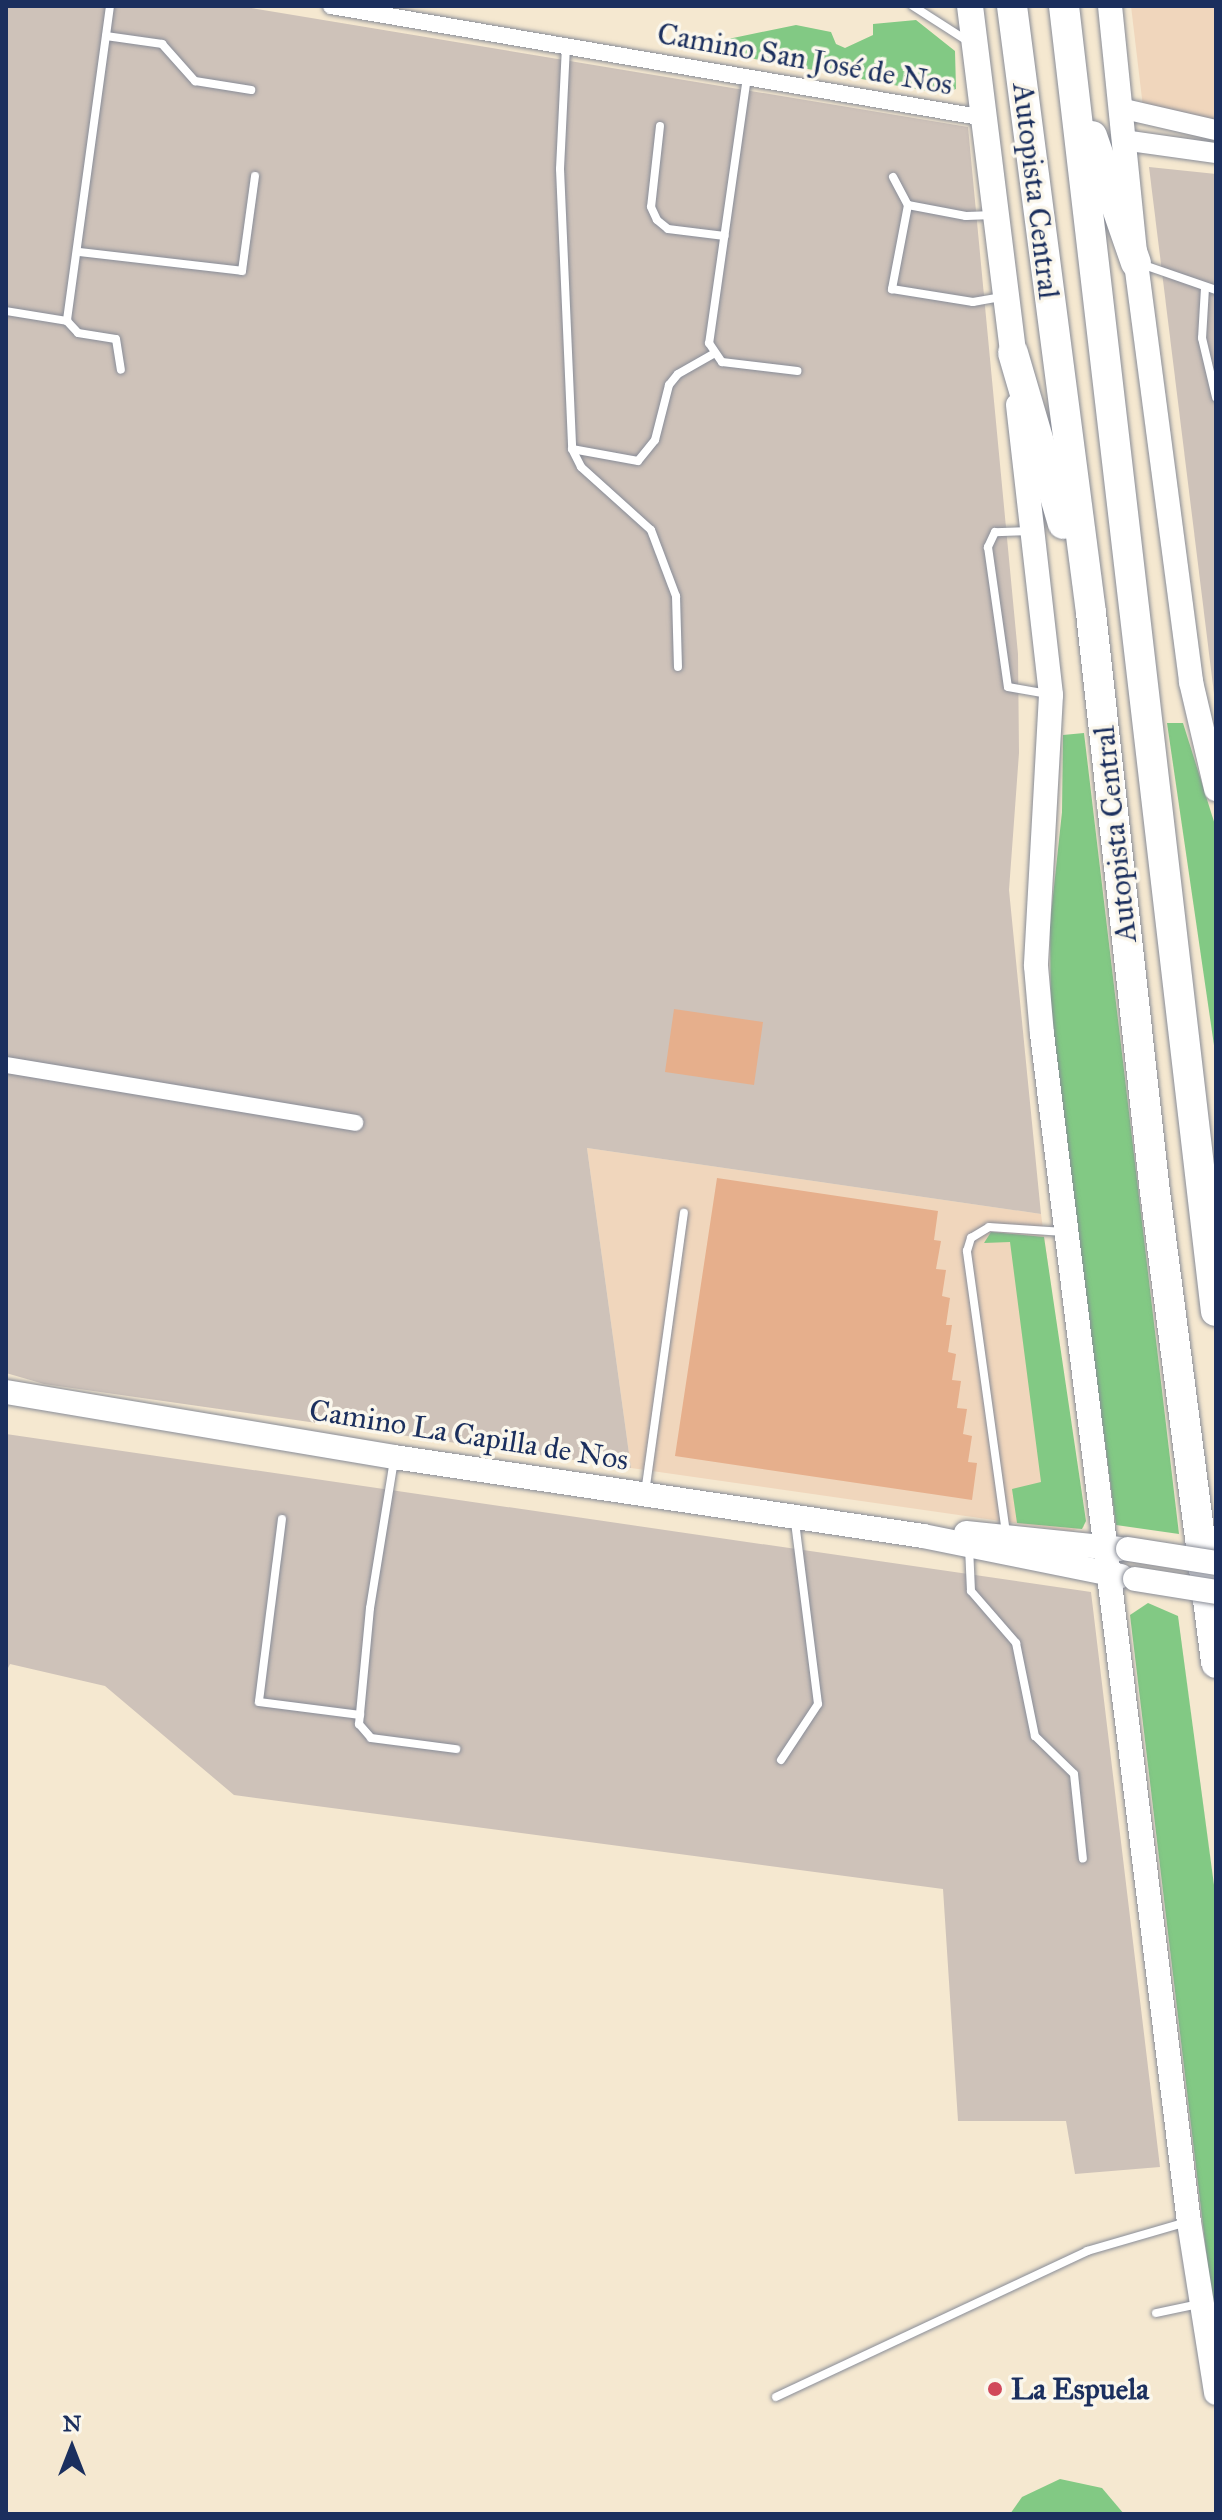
<!DOCTYPE html>
<meta charset="utf-8">
<style>
body{margin:0}
#map{position:relative;width:1222px;height:2520px;overflow:hidden;background:#f5e8d0;font-family:"IM FELL Great Primer",serif}
div>[style]{position:absolute}
[style*='--x']{left:calc(var(--x)*1px);top:calc(var(--y)*1px);width:calc(var(--w)*1px);rotate:calc(var(--a)*1deg)}
.built>*{inset:0;background:#f0d6bc}
.industrial>*{inset:0;background:#cec2b9}
.green>*{inset:0;background:#82c984}
.building>*{inset:0;background:#e6af8c}
.roads{filter:drop-shadow(0 0 2px #888c97) drop-shadow(0 0 2px #888c97)}
.service>*{height:8px;margin:-4px;padding:0 4px;transform-origin:4px;border-radius:4px;background:#fff}
.minor>*{height:16px;margin:-8px;padding:0 8px;transform-origin:8px;border-radius:8px;background:#fff}
.tertiary>*{height:20px;margin:-10px;padding:0 10px;transform-origin:10px;border-radius:10px;background:#fff}
.secondary>*{height:24px;margin:-12px;padding:0 12px;transform-origin:12px;border-radius:12px;background:#fff}
.primary>*{height:26px;margin:-13px;padding:0 13px;transform-origin:13px;border-radius:13px;background:#fff}
.motorway>*{height:30px;margin:-15px;padding:0 15px;transform-origin:15px;border-radius:15px;background:#fff}
.bridges{filter:drop-shadow(0 0 2px #888c97) drop-shadow(0 0 2px #888c97)}
.secondary-bridge>*{height:24px;margin:-12px;padding:0 12px;transform-origin:12px;border-radius:12px;background:#fff}
.dots>*{width:22px;height:22px;translate:-50% -50%;box-sizing:border-box;border:4px solid #fbf7ec;border-radius:50%}
span{translate:-50% -50%;white-space:nowrap;text-align:center;line-height:1.15;-webkit-text-stroke:7px #fbf7ec;paint-order:stroke}
.street-label{font-size:30px;color:#1b2f5e}
.poi-label{font-size:30px;color:#1b2f5e;font-weight:700}
.left{translate:0 -50%;text-align:left}
.frame{position:absolute;inset:0;border:8px solid #1b2f5e;pointer-events:none}
.north{position:absolute;left:32px;top:2408px;width:80px;height:80px;-webkit-text-stroke:6px #fbf7ec;paint-order:stroke;rotate:0deg;font-size:22px;font-weight:700;line-height:32px;text-align:center;color:#1b2f5e}
.north::after{content:'';display:block;margin:auto;width:28px;height:36px;background:#1b2f5e;clip-path:polygon(50% 0,100% 100%,50% 72%,0 100%)}
</style>
<div id="map">
<div class="built">
<i style="clip-path:polygon(1131px 6px,1216px 6px,1216px 136px,1145px 124px)"></i>
<i style="clip-path:polygon(587px 1148px,1041px 1214px,1084px 1527px,1071px 1531px,631px 1468px)"></i>
</div>
<div class="industrial">
<i style="clip-path:polygon(6px 6px,239px 6px,968px 127px,1018px 654px,1019px 753px,1009px 890px,1041px 1214px,587px 1148px,631px 1468px,44px 1384px,6px 1373px)"></i>
<i style="clip-path:polygon(1149px 167px,1216px 174px,1216px 710px)"></i>
<i style="clip-path:polygon(6px 1434px,1091px 1592px,1160px 2167px,1075px 2174px,1066px 2121px,958px 2121px,943px 1889px,234px 1795px,105px 1686px,10px 1664px,6px 1672px)"></i>
</div>
<div class="green">
<i style="clip-path:polygon(916px 20px,955px 51px,956px 89px,942px 94px,706px 50px,709px 43px,796px 25px,831px 32px,836px 44px,845px 48px,873px 35px,873px 24px)"></i>
<i style="clip-path:polygon(1167px 723px,1183px 723px,1216px 828px,1216px 1059px)"></i>
<i style="clip-path:polygon(1084px 733px,1179px 1534px,1116px 1525px,1051px 1043px,1050px 924px,1062px 812px,1063px 735px)"></i>
<i style="clip-path:polygon(991px 1232px,1044px 1237px,1086px 1521px,1082px 1529px,1017px 1523px,1012px 1489px,1041px 1482px,1010px 1242px,984px 1243px)"></i>
<i style="clip-path:polygon(1148px 1603px,1178px 1616px,1216px 1900px,1216px 2334px,1130px 1615px)"></i>
<i style="clip-path:polygon(1060px 2479px,1102px 2488px,1124px 2514px,1010px 2514px,1022px 2497px)"></i>
</div>
<div class="building">
<i style="clip-path:polygon(674px 1009px,763px 1022px,754px 1085px,665px 1072px)"></i>
<i style="clip-path:polygon(717px 1178px,938px 1211px,934px 1240px,941px 1241px,936px 1269px,946px 1270px,942px 1296px,950px 1298px,946px 1325px,952px 1325px,948px 1352px,956px 1354px,952px 1380px,961px 1381px,957px 1408px,967px 1409px,963px 1434px,972px 1436px,968px 1462px,977px 1463px,972px 1500px,675px 1456px)"></i>
</div>
<div class="roads">
<div class="service">
<i style="--x:110;--y:6;--w:318;--a:97.8"></i>
<i style="--x:67;--y:321;--w:16;--a:47"></i>
<i style="--x:78;--y:333;--w:38;--a:9"></i>
<i style="--x:116;--y:339;--w:31;--a:81"></i>
<i style="--x:913;--y:6;--w:67;--a:32.7"></i>
<i style="--x:106;--y:36;--w:57;--a:8.1"></i>
<i style="--x:162;--y:44;--w:50;--a:48.3"></i>
<i style="--x:195;--y:81;--w:57;--a:9.1"></i>
<i style="--x:566;--y:46;--w:123;--a:92.8"></i>
<i style="--x:560;--y:169;--w:280;--a:87.5"></i>
<i style="--x:572;--y:449;--w:20;--a:63"></i>
<i style="--x:581;--y:467;--w:94;--a:42"></i>
<i style="--x:651;--y:530;--w:71;--a:69.3"></i>
<i style="--x:676;--y:596;--w:71;--a:88.4"></i>
<i style="--x:747;--y:77;--w:269;--a:98.1"></i>
<i style="--x:709;--y:343;--w:23;--a:56"></i>
<i style="--x:722;--y:362;--w:76;--a:6.8"></i>
<i style="--x:660;--y:126;--w:81;--a:96.3"></i>
<i style="--x:651;--y:207;--w:14;--a:65"></i>
<i style="--x:657;--y:220;--w:14;--a:39"></i>
<i style="--x:668;--y:229;--w:57;--a:7"></i>
<i style="--x:893;--y:177;--w:32;--a:62"></i>
<i style="--x:908;--y:205;--w:59;--a:10.7"></i>
<i style="--x:966;--y:216;--w:28;--a:-2"></i>
<i style="--x:908;--y:205;--w:86;--a:100.8"></i>
<i style="--x:892;--y:289;--w:82;--a:9.1"></i>
<i style="--x:973;--y:302;--w:28;--a:-10"></i>
<i style="--x:79;--y:252;--w:164;--a:6.6"></i>
<i style="--x:242;--y:271;--w:96;--a:-82.2"></i>
<i style="--x:1141;--y:264;--w:79;--a:19.1"></i>
<i style="--x:1205;--y:288;--w:50;--a:93.4"></i>
<i style="--x:1202;--y:338;--w:61;--a:76.7"></i>
<i style="--x:6;--y:311;--w:62;--a:9.3"></i>
<i style="--x:572;--y:449;--w:67;--a:10.3"></i>
<i style="--x:638;--y:461;--w:27;--a:-51"></i>
<i style="--x:655;--y:440;--w:57;--a:-75.7"></i>
<i style="--x:669;--y:385;--w:14;--a:-51"></i>
<i style="--x:678;--y:374;--w:40;--a:-29.7"></i>
<i style="--x:1030;--y:531;--w:35;--a:178"></i>
<i style="--x:995;--y:532;--w:17;--a:115"></i>
<i style="--x:988;--y:547;--w:141;--a:81.9"></i>
<i style="--x:1008;--y:687;--w:39;--a:10"></i>
<i style="--x:394;--y:1460;--w:150;--a:99.2"></i>
<i style="--x:370;--y:1608;--w:117;--a:95.4"></i>
<i style="--x:359;--y:1724;--w:18;--a:49"></i>
<i style="--x:371;--y:1738;--w:86;--a:7.4"></i>
<i style="--x:645;--y:1493;--w:283;--a:-82.1"></i>
<i style="--x:282;--y:1519;--w:184;--a:97.2"></i>
<i style="--x:259;--y:1702;--w:102;--a:7.3"></i>
<i style="--x:1006;--y:1533;--w:285;--a:-97.9"></i>
<i style="--x:967;--y:1251;--w:14;--a:-73"></i>
<i style="--x:971;--y:1238;--w:21;--a:-31"></i>
<i style="--x:989;--y:1227;--w:75;--a:3.8"></i>
<i style="--x:969;--y:1547;--w:44;--a:87.4"></i>
<i style="--x:971;--y:1591;--w:69;--a:49.1"></i>
<i style="--x:1016;--y:1643;--w:95;--a:78.5"></i>
<i style="--x:1035;--y:1736;--w:54;--a:44.3"></i>
<i style="--x:1074;--y:1774;--w:85;--a:84"></i>
<i style="--x:781;--y:1760;--w:67;--a:-56.5"></i>
<i style="--x:818;--y:1704;--w:183;--a:-97.2"></i>
<i style="--x:1156;--y:2313;--w:44;--a:-11.8"></i>
<i style="--x:776;--y:2397;--w:344;--a:-25.1"></i>
<i style="--x:1087;--y:2251;--w:104;--a:-16.2"></i>
</div>
<div class="minor">
<i style="--x:331;--y:6;--w:664;--a:9.72"></i>
<i style="--x:6;--y:1065;--w:354;--a:9.4"></i>
</div>
<div class="tertiary">
<i style="--x:1120;--y:108;--w:98;--a:12.9"></i>
<i style="--x:1123;--y:140;--w:94;--a:8"></i>
</div>
<div class="secondary">
<i style="--x:1110;--y:6;--w:258;--a:84.2"></i>
<i style="--x:1136;--y:263;--w:423;--a:82.5"></i>
<i style="--x:1191;--y:682;--w:110;--a:76.8"></i>
<i style="--x:1018;--y:405;--w:292;--a:83.5"></i>
<i style="--x:1051;--y:695;--w:271;--a:93.2"></i>
<i style="--x:1036;--y:966;--w:68;--a:85"></i>
<i style="--x:1042;--y:1034;--w:1197;--a:82.95"></i>
<i style="--x:1189;--y:2222;--w:173;--a:81"></i>
<i style="--x:6;--y:1392;--w:393;--a:9.5"></i>
<i style="--x:394;--y:1457;--w:535;--a:8.49"></i>
<i style="--x:923;--y:1536;--w:202;--a:11.4"></i>
<i style="--x:966;--y:1533;--w:155;--a:5.9"></i>
</div>
<div class="primary">
<i style="--x:970;--y:6;--w:350;--a:82.9"></i>
</div>
<div class="motorway">
<i style="--x:1012;--y:6;--w:612;--a:82.58"></i>
<i style="--x:1091;--y:613;--w:574;--a:83.7"></i>
<i style="--x:1154;--y:1184;--w:483;--a:82.6"></i>
<i style="--x:1064;--y:6;--w:1314;--a:83.36"></i>
<i style="--x:1092;--y:136;--w:134;--a:70.9"></i>
<i style="--x:1013;--y:353;--w:178;--a:73.7"></i>
</div>
</div>
<div class="bridges">
<div class="secondary-bridge">
<i style="--x:1128;--y:1549;--w:89;--a:9"></i>
<i style="--x:1135;--y:1579;--w:82;--a:9.1"></i>
</div>
</div>
<div class="dots">
<i style="left:995px;top:2389px;background:#d1495b"></i>
</div>
<div class="street-label">
<span style="left:805px;top:59px;rotate:10deg">Camino San José de Nos</span>
<span style="left:1036px;top:191px;rotate:83deg">Autopista Central</span>
<span style="left:1115px;top:834px;rotate:-96deg">Autopista Central</span>
<span style="left:469px;top:1435px;rotate:9deg">Camino La Capilla de Nos</span>
</div>
<div class="poi-label">
<span class="left" style="left:1011px;top:2389px">La Espuela</span>
</div>
<div class="frame"></div>
<div class="north">N</div>
</div>
